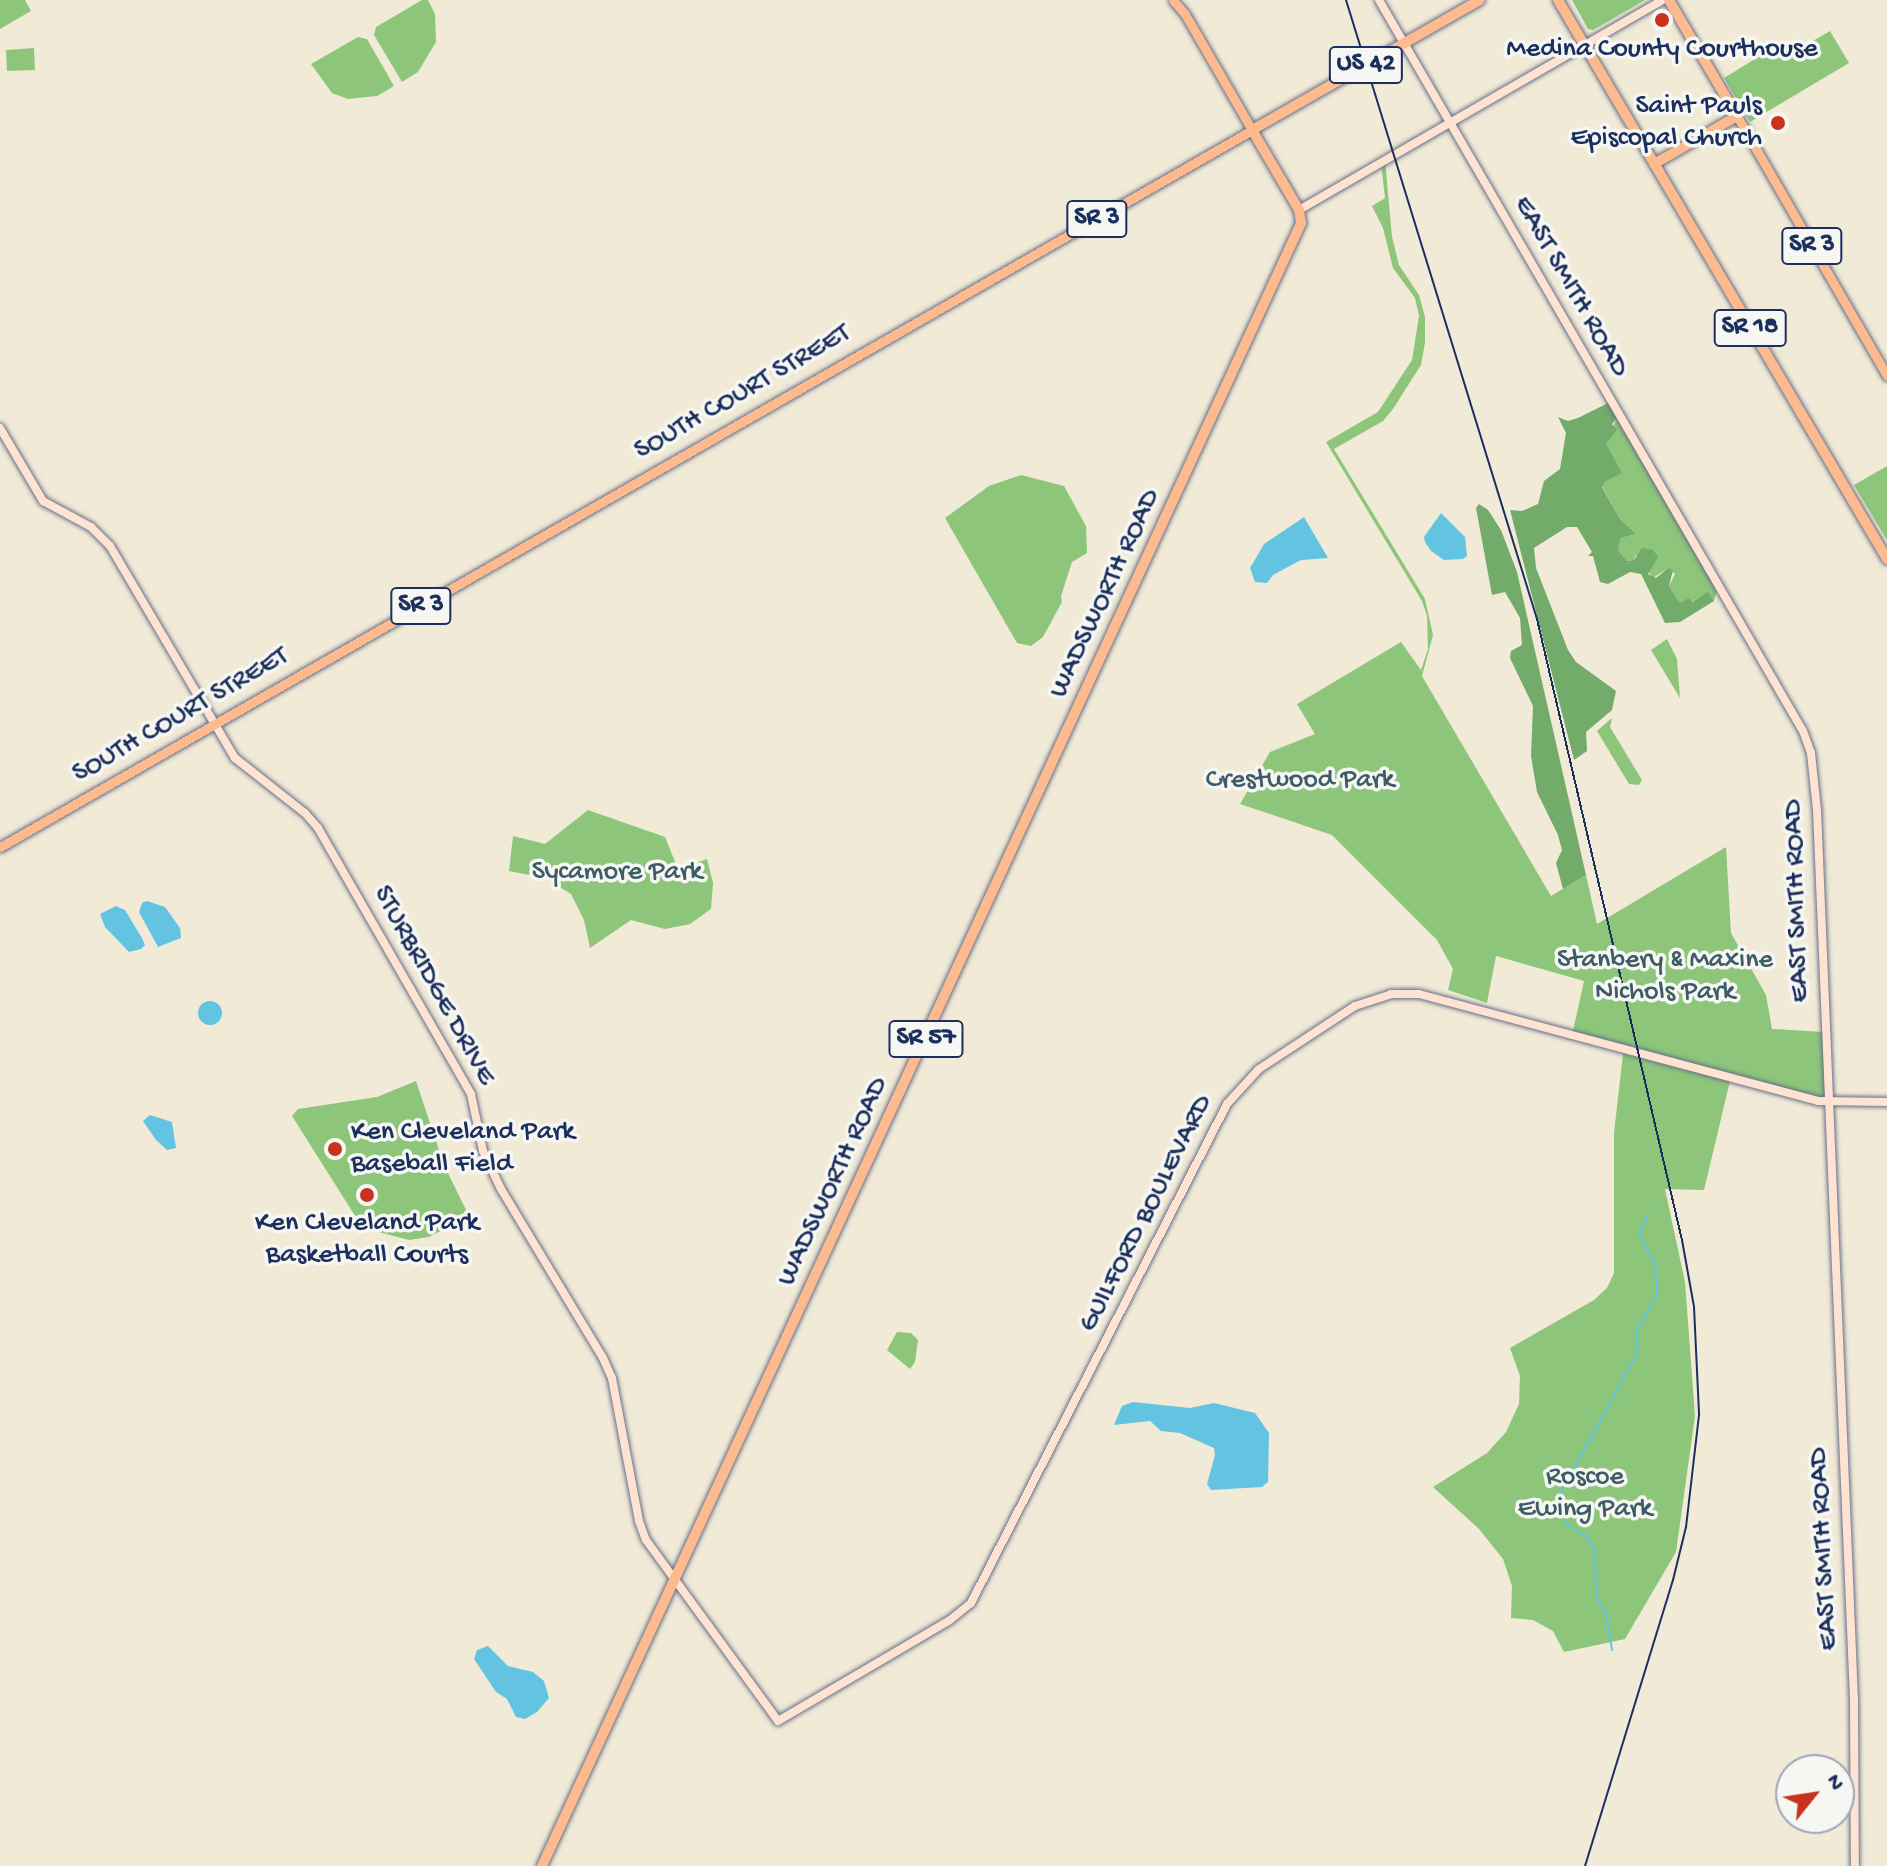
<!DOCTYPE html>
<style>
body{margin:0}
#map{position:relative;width:1887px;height:1866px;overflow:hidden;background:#f1ead7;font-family:"Gochi Hand",sans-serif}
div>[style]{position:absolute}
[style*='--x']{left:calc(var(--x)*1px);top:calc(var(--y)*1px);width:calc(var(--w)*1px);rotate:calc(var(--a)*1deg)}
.green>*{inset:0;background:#8dc67a}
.forest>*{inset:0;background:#72ab6a}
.water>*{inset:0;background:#63c4e1}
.round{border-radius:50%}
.stream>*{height:2px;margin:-1px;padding:0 1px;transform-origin:1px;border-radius:1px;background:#63c4e1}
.roads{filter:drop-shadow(0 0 2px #667088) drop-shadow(0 0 2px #667088)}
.secondary>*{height:8px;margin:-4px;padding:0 4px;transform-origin:4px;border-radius:4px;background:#fee3d2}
.primary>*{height:9px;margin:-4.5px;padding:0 4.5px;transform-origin:4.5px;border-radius:4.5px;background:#fcba8e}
.highway>*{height:10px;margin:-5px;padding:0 5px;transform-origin:5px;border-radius:5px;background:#fcba8e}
.rail>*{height:2px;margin:-1px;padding:0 1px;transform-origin:1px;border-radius:1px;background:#1b2f5e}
.dots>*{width:22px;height:22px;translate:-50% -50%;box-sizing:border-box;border:4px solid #f6f6f2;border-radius:50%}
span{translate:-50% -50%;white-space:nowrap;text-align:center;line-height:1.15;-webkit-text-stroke:7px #f6f6f2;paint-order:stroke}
.shield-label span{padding:2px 6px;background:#f6f6f2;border:2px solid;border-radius:6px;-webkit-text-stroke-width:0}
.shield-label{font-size:26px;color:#1b2f5e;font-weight:700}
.poi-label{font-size:28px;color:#1b2f5e}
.right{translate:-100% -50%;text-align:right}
.left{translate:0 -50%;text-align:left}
.street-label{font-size:28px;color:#1b2f5e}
.park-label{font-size:28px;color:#3d5c66}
.north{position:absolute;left:1775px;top:1754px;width:80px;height:80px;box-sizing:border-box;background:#f6f6f2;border:2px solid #9ea6b7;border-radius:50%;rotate:60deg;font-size:22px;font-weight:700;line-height:32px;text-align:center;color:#1b2f5e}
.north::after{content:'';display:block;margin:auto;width:28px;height:36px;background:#c8321e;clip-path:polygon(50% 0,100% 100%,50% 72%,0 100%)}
</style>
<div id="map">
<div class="green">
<i style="clip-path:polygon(0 0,25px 0,31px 11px,0 29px)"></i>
<i style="clip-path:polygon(422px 0,428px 0,435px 14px,436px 42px,418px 72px,402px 82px,374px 35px,376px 27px)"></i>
<i style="clip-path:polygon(1572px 0,1645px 0,1593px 30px,1588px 29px)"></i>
<i style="clip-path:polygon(1830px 31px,1849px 63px,1750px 122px,1724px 78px,1768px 51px,1799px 49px)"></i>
<i style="clip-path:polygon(358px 37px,367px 39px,394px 86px,377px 96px,348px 99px,332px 93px,311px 64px)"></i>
<i style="clip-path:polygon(34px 48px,35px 70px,7px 71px,6px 50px)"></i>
<i style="clip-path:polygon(1385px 160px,1392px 237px,1399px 265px,1419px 295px,1425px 317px,1425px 343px,1421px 365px,1393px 409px,1383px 421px,1334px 449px,1425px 599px,1433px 635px,1422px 676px,1551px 896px,1586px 875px,1597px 924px,1726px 847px,1731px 933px,1766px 995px,1772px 1029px,1823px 1032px,1826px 1101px,1573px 1031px,1584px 981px,1496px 956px,1487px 1003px,1448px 990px,1453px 969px,1437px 940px,1332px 835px,1240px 804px,1270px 752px,1315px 734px,1297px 704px,1401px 642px,1421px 670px,1428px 649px,1427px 616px,1422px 601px,1326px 442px,1378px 412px,1412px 360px,1419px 316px,1415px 298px,1393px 268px,1383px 228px,1372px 206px,1385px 198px,1381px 163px)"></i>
<i style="clip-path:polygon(1617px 418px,1717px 590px,1714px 601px,1708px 593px,1691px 602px,1680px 603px,1669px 586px,1675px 574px,1668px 568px,1653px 578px,1636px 555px,1634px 560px,1627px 561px,1618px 550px,1621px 538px,1636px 534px,1620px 519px,1602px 486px,1606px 443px)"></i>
<i style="clip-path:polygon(1887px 466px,1887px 540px,1854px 485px)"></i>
<i style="clip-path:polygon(1021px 475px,1064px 486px,1086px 526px,1087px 553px,1072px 562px,1061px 596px,1062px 602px,1043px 637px,1031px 646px,1017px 643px,945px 518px,989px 486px)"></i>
<i style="clip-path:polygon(1667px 639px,1677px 659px,1680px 698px,1651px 650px)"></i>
<i style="clip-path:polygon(1612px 718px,1610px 727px,1642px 780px,1639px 785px,1629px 784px,1597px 731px)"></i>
<i style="clip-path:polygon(588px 810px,665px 837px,678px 869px,707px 859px,713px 883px,711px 909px,690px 924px,665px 929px,631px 920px,590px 948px,584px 920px,571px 894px,545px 878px,509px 871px,513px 836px,545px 844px)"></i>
<i style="clip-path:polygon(1623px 1054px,1730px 1081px,1704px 1190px,1665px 1189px,1685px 1282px,1695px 1416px,1676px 1552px,1625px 1639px,1564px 1652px,1553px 1631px,1533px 1620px,1511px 1618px,1512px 1586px,1503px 1559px,1479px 1529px,1433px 1487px,1487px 1453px,1506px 1432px,1519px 1404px,1520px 1376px,1510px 1348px,1594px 1300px,1607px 1288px,1614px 1273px,1614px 1133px)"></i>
<i style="clip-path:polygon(416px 1081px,444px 1165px,469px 1216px,429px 1237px,409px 1240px,375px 1231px,357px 1219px,292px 1116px,298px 1109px,377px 1097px)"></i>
<i style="clip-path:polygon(897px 1332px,911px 1333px,918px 1340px,915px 1362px,910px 1369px,887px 1350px)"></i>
</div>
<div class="forest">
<i style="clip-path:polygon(1608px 403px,1617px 418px,1612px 424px,1617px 430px,1606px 444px,1622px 473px,1604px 482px,1602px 487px,1620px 519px,1636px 534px,1621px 538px,1618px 550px,1627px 561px,1634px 560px,1642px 548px,1653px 550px,1658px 557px,1648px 574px,1656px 578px,1668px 568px,1673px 570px,1669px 586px,1680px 603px,1689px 598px,1692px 602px,1708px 592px,1714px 601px,1680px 622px,1665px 623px,1641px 574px,1630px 572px,1608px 584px,1600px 582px,1593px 556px,1588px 556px,1592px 552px,1577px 527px,1567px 527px,1534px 548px,1536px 568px,1568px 650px,1576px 662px,1616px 691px,1612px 710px,1586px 732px,1587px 751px,1574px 760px,1510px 510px,1522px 511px,1538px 504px,1544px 481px,1560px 469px,1566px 433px,1558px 417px,1568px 421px,1578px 418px)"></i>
<i style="clip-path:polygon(1479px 504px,1488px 510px,1501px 530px,1517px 572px,1586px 875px,1563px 889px,1556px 863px,1562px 850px,1558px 835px,1537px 792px,1531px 756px,1533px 706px,1510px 658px,1511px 651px,1522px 645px,1520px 618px,1505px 592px,1492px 595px,1476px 508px)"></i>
</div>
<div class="water">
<i style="clip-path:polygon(1441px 513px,1465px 537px,1467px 556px,1463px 559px,1444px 560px,1431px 551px,1425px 542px,1424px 537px)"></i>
<i style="clip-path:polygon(1304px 517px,1328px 558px,1301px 560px,1273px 575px,1267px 583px,1255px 582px,1250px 568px,1264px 544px)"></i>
<i style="clip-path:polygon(147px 901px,165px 907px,180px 928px,181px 938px,158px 947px,139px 912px,142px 903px)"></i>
<i style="clip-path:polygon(116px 906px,125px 910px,142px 938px,145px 945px,141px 949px,129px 952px,105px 927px,100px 914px)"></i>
<i class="round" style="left:198px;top:1001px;width:24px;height:24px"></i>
<i style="clip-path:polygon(150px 1115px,172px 1122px,176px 1148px,167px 1150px,156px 1140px,143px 1121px)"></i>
<i style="clip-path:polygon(1133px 1402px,1190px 1408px,1214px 1403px,1255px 1413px,1269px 1433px,1268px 1482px,1262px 1487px,1211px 1490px,1207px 1484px,1215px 1455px,1214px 1448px,1180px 1433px,1161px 1431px,1150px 1421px,1114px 1425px,1122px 1406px)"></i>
<i style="clip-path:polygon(488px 1646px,508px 1666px,533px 1672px,544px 1681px,549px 1698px,537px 1712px,525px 1719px,516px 1717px,507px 1699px,496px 1692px,474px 1659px,477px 1650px)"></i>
</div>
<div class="stream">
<i style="--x:1612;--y:1650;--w:37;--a:-99"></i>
<i style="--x:1606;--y:1613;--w:19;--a:-122"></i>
<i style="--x:1596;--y:1597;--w:48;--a:-91.2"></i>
<i style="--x:1595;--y:1549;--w:14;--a:-124"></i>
<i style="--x:1587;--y:1537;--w:24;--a:-147"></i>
<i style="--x:1567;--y:1524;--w:31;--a:-103"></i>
<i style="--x:1560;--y:1494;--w:158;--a:-61.3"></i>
<i style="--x:1636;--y:1355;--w:25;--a:-88"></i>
<i style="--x:1637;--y:1330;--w:41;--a:-60.9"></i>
<i style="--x:1657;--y:1294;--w:30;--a:-94"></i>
<i style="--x:1655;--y:1264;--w:33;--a:-119"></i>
<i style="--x:1639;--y:1235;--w:23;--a:-67"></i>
</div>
<div class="roads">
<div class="secondary">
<i style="--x:1379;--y:0;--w:845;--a:59.89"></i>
<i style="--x:1803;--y:731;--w:23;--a:70"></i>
<i style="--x:1811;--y:753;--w:57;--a:84"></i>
<i style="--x:1817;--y:810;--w:890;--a:87.62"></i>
<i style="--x:1854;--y:1699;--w:167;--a:89.7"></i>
<i style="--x:1299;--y:210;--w:419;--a:-30"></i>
<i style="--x:0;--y:428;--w:85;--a:59.5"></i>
<i style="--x:43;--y:501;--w:55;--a:28.4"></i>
<i style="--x:91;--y:527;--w:27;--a:45"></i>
<i style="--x:110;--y:546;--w:246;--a:59.5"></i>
<i style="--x:235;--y:758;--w:89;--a:38.2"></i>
<i style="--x:305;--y:813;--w:20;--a:49"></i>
<i style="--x:318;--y:828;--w:307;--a:60.1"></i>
<i style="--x:471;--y:1094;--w:58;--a:78.1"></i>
<i style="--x:483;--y:1151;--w:42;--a:64.7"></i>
<i style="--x:501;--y:1189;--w:197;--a:58.9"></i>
<i style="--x:603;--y:1358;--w:22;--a:66"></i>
<i style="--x:612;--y:1378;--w:146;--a:79.3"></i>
<i style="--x:639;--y:1521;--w:20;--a:70"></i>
<i style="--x:646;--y:1540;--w:224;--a:53.9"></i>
<i style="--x:778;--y:1721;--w:199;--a:-30.4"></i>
<i style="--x:950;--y:1620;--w:27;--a:-39"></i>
<i style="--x:971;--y:1603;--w:561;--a:-62.84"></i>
<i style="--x:1227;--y:1104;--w:47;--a:-47.6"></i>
<i style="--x:1259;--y:1069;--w:115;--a:-33.3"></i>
<i style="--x:1355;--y:1006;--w:38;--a:-18"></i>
<i style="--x:1391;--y:994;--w:28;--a:0"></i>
<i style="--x:1419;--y:994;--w:413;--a:15"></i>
<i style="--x:1818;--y:1101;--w:69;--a:0.8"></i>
</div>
<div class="primary">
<i style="--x:1737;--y:116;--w:300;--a:60"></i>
<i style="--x:0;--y:847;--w:1443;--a:-29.8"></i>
<i style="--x:1252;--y:130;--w:134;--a:-120"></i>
<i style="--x:1185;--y:14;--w:18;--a:-131"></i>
</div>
<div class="highway">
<i style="--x:1558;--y:0;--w:649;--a:59.52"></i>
<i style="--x:1654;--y:164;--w:96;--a:-30"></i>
<i style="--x:1737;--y:116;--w:134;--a:-120.4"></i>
<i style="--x:542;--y:1866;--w:1810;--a:-65.2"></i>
<i style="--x:1301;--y:223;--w:13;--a:-99"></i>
<i style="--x:1299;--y:210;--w:93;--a:-120.4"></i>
<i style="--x:1252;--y:130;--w:262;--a:-29.7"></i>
</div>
</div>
<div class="rail">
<i style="--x:1346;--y:0;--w:648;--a:72.85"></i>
<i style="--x:1537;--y:619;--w:638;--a:76.86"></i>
<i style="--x:1682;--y:1240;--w:68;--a:79.8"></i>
<i style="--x:1694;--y:1307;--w:108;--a:87.3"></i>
<i style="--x:1699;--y:1415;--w:113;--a:96.6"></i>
<i style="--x:1686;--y:1527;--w:55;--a:103.8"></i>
<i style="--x:1673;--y:1580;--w:299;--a:107.1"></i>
</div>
<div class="dots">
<i style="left:1662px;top:20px;background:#c8321e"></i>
<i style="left:1778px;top:123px;background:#c8321e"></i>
<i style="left:335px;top:1149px;background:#c8321e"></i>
<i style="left:367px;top:1195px;background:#c8321e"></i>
</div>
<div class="shield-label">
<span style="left:1366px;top:65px">US 42</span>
<span style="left:1097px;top:219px">SR 3</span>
<span style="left:1812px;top:246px">SR 3</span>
<span style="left:1750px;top:328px">SR 18</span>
<span style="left:421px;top:606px">SR 3</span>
<span style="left:926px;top:1039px">SR 57</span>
</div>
<div class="poi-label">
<span style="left:1662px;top:50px">Medina County Courthouse</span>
<span class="right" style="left:1762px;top:123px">Saint Pauls<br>Episcopal Church</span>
<span class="left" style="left:351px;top:1149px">Ken Cleveland Park<br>Baseball Field</span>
<span style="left:367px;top:1240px">Ken Cleveland Park<br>Basketball Courts</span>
</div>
<div class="street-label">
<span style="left:1570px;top:287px;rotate:60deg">EAST SMITH ROAD</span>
<span style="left:743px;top:393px;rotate:-30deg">SOUTH COURT STREET</span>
<span style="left:1106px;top:594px;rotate:-65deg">WADSWORTH ROAD</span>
<span style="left:181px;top:716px;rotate:-30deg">SOUTH COURT STREET</span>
<span style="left:1798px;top:901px;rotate:-92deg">EAST SMITH ROAD</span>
<span style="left:433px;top:986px;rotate:61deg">STURBRIDGE DRIVE</span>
<span style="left:834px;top:1182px;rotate:-65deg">WADSWORTH ROAD</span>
<span style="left:1147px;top:1214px;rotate:-63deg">GUILFORD BOULEVARD</span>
<span style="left:1825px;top:1549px;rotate:-93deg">EAST SMITH ROAD</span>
</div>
<div class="park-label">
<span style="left:1300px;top:781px">Crestwood Park</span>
<span style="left:617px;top:873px">Sycamore Park</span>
<span style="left:1665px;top:977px">Stanbery &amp; Maxine<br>Nichols Park</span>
<span style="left:1585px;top:1494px">Roscoe<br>Ewing Park</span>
</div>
<div class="north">N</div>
</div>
